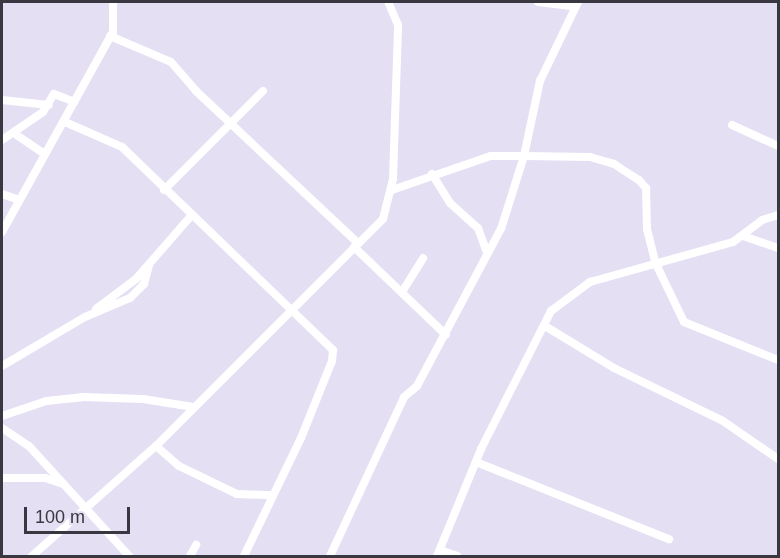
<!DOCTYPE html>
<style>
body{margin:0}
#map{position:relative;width:780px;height:558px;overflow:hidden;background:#e5dff4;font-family:Arial,sans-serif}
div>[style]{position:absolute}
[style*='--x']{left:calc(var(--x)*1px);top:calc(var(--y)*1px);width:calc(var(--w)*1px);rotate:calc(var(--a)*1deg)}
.minor>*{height:8px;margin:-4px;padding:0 4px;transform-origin:4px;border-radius:4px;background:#fff}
span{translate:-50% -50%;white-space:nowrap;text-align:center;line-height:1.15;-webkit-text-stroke:4.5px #e5dff4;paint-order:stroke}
.frame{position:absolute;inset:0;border:3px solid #39373f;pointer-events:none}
.scale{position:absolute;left:24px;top:507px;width:106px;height:27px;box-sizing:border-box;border:3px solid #39373f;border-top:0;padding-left:8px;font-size:18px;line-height:21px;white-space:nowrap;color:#39373f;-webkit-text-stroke:4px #e5dff4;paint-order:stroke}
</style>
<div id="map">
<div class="minor">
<i style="--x:538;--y:2;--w:38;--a:7"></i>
<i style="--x:110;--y:36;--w:66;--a:23.1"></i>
<i style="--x:171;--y:62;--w:38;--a:49"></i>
<i style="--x:196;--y:91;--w:222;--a:43.2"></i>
<i style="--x:2;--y:100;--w:47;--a:6.1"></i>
<i style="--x:65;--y:122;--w:62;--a:23.7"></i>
<i style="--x:122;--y:147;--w:293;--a:43.9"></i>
<i style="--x:333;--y:350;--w:11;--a:95"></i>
<i style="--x:332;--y:361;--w:83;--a:111.9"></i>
<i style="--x:301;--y:438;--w:131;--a:115.8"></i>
<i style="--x:732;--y:125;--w:51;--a:24.5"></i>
<i style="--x:15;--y:134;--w:36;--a:34"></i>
<i style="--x:2;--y:140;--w:50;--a:-34.3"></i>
<i style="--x:43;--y:112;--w:21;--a:-59"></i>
<i style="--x:54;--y:94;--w:22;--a:21"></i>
<i style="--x:432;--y:174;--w:34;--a:58"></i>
<i style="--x:450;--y:203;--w:38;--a:42"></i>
<i style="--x:478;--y:228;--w:27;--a:70"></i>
<i style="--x:164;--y:190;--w:140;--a:-45"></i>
<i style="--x:392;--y:190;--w:105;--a:-19"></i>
<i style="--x:491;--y:156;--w:33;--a:0"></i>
<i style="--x:524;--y:156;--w:77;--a:-78"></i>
<i style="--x:540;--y:81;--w:88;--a:-64.3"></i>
<i style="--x:2;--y:194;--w:18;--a:19"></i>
<i style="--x:2;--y:232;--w:229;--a:-61"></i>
<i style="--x:113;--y:32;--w:30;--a:-90"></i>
<i style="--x:743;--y:236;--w:37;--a:19"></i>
<i style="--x:354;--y:247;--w:127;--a:43.7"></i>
<i style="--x:402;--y:292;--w:40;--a:-58"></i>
<i style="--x:96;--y:309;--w:50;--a:-36.9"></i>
<i style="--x:136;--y:279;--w:84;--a:-48.9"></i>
<i style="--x:545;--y:326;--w:81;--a:31.3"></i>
<i style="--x:614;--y:368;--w:121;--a:25.9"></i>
<i style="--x:723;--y:421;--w:67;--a:34.6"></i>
<i style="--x:2;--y:366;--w:96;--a:-30.6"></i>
<i style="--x:85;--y:317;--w:49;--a:-22.9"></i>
<i style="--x:130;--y:298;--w:20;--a:-45"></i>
<i style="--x:144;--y:284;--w:20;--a:-75"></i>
<i style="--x:2;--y:416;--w:46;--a:-18.8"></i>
<i style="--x:46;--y:401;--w:36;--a:-6"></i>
<i style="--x:82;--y:397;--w:61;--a:1.9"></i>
<i style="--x:143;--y:399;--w:51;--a:9.1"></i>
<i style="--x:2;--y:428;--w:32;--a:34"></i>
<i style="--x:29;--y:446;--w:149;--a:47.7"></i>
<i style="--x:156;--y:446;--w:30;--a:41"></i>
<i style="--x:179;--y:466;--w:64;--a:25.8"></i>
<i style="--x:237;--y:494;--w:36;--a:2"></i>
<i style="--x:476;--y:462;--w:208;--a:21.8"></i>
<i style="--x:2;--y:478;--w:43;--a:0"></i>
<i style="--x:45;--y:478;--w:19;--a:18"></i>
<i style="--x:440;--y:550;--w:18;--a:19"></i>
<i style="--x:32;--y:556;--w:166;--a:-41.6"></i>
<i style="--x:156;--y:446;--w:321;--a:-45"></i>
<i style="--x:383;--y:219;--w:41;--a:-76"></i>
<i style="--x:393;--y:179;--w:154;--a:-88.1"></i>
<i style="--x:398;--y:25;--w:25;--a:-113"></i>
<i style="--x:190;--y:556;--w:13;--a:-61"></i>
<i style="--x:330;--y:556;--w:175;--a:-65"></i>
<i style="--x:404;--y:397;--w:17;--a:-40"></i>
<i style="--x:417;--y:386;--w:178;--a:-61.9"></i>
<i style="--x:501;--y:229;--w:77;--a:-72.5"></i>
<i style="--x:524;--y:156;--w:66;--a:0.9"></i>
<i style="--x:590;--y:157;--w:25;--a:16"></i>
<i style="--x:614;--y:164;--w:30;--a:33"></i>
<i style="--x:639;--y:180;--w:11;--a:49"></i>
<i style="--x:646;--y:188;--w:41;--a:88.6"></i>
<i style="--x:647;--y:229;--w:36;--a:76"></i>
<i style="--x:656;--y:264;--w:64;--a:64.2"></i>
<i style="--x:684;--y:322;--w:101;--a:22"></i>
<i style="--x:437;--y:556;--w:116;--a:-67.6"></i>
<i style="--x:481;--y:449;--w:155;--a:-63.1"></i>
<i style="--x:551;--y:311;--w:49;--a:-36.6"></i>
<i style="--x:590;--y:282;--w:148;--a:-15.6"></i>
<i style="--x:733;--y:242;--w:36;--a:-37"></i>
<i style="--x:762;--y:220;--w:17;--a:-17"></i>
</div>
<div class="frame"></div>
<div class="scale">100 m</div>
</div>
